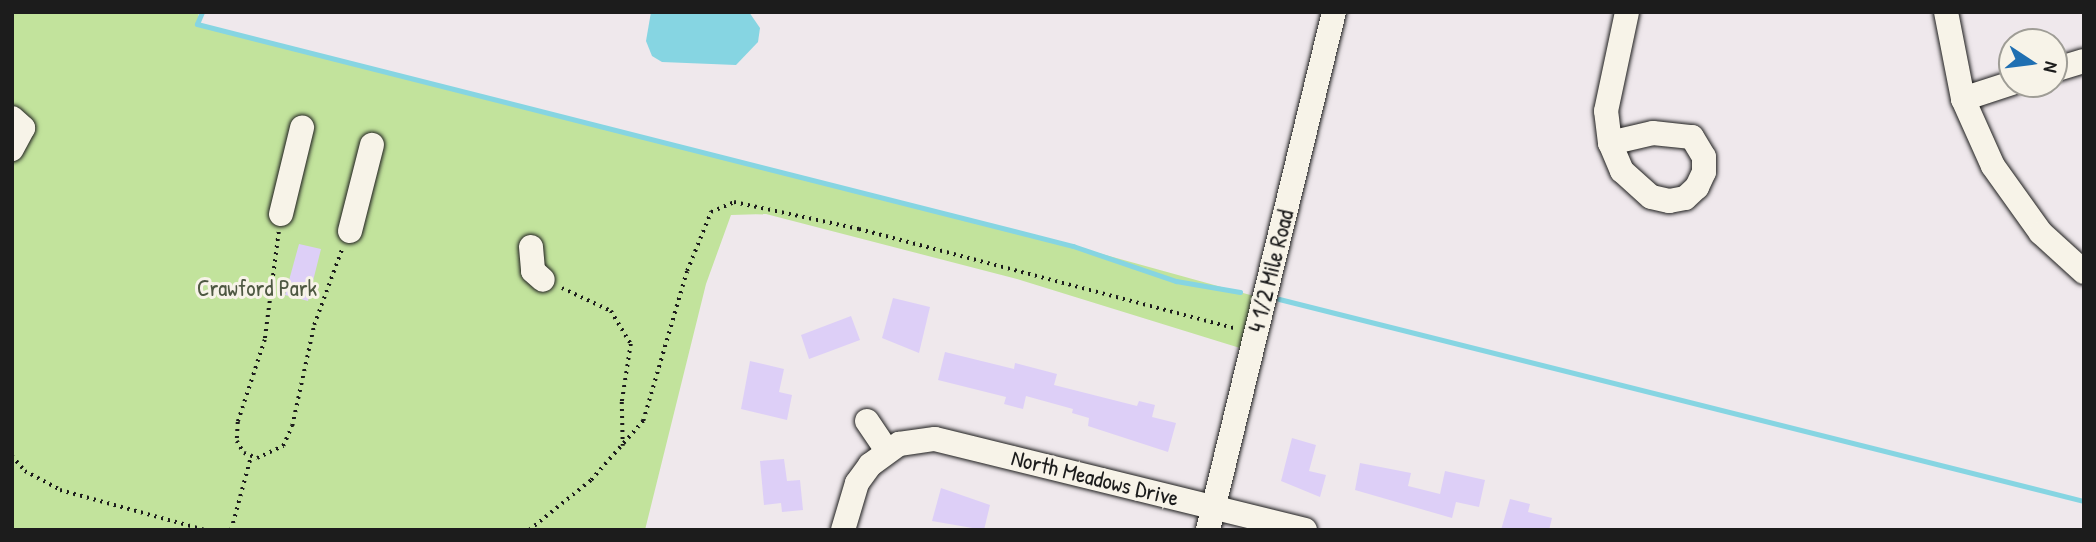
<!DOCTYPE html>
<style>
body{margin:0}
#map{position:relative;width:2096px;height:542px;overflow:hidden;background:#efe8ec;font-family:"Patrick Hand",sans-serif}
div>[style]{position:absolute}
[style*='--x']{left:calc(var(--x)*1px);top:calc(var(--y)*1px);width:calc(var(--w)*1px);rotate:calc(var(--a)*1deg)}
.green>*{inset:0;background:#c2e39c}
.water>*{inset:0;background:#86d5e2}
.stream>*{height:5px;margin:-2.5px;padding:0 2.5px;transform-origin:2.5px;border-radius:2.5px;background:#86d5e2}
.building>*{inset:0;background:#ddcff7}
.path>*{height:3.5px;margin-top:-1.75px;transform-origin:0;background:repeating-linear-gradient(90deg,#1c1c1c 0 2px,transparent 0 7px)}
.roads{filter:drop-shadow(0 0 2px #1c1c1c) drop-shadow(0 0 2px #1c1c1c)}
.minor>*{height:24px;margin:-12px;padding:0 12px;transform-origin:12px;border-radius:12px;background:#f7f3e8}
span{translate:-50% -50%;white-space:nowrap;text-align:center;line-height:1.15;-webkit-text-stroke:6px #f7f3e8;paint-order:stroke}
.street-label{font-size:23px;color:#1c1c1c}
.park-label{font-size:23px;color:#4e5842}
.frame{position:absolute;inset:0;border:14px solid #1c1c1c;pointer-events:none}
.north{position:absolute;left:1998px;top:28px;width:70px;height:70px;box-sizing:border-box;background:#f7f3e8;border:2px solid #9f9d96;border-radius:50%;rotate:103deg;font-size:19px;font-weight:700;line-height:28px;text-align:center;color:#1c1c1c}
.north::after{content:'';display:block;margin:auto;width:24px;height:32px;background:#1f6fb2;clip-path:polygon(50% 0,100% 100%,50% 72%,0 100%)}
</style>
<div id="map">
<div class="green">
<i style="clip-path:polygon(12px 12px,199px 12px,197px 24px,1073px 246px,1254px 296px,1240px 348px,1017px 279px,766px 214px,731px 215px,706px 284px,645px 530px,12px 530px)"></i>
</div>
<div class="water">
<i style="clip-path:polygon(651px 12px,749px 12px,760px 28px,758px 42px,736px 65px,662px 62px,652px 56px,646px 41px)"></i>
</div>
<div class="stream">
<i style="--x:202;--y:12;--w:13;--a:113"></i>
<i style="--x:197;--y:24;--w:904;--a:14.22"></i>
<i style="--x:1073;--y:246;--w:109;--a:18.8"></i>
<i style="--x:1176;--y:281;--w:65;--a:9.8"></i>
<i style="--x:1279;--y:299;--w:830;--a:14.09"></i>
</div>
<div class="building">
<i style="clip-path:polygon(299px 244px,321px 249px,308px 301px,285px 295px)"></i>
<i style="clip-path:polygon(893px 298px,930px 307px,919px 353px,882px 338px)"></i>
<i style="clip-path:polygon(851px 316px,860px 340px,809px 359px,801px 335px)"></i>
<i style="clip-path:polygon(945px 352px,1014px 369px,1015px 363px,1057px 374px,1054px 385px,1137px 406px,1139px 401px,1155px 405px,1152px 417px,1176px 423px,1168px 452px,1088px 426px,1089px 418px,1072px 413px,1073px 409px,1026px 396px,1023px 409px,1004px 404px,1006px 397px,938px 380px)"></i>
<i style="clip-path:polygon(750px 361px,784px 369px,779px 392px,792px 395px,787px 420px,741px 409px)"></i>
<i style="clip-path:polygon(1292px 438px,1316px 445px,1309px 471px,1326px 475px,1320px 497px,1281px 481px)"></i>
<i style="clip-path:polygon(784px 459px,787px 481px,800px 480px,803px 510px,782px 512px,781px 503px,764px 505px,760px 461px)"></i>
<i style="clip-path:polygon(1360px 463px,1411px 473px,1408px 486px,1440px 494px,1445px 471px,1485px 480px,1479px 507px,1456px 502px,1452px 518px,1355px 490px)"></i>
<i style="clip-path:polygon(941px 488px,990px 505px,984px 530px,932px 521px)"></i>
<i style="clip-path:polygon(1510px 499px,1530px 504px,1528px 512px,1552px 518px,1549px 530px,1501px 530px)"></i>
</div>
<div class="path">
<i style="--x:279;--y:232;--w:109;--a:97.4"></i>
<i style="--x:265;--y:340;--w:86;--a:108.2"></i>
<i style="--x:238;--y:422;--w:19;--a:93"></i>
<i style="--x:237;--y:441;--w:14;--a:60"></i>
<i style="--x:244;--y:453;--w:14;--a:21"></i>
<i style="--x:257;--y:458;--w:29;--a:-25"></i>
<i style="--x:283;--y:446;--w:22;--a:-66"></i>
<i style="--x:292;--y:426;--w:103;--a:-77.7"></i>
<i style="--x:314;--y:325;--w:81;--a:-69.8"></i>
<i style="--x:562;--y:288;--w:54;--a:25.1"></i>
<i style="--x:611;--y:311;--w:39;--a:59"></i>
<i style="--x:631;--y:344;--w:59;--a:98.8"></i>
<i style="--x:622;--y:402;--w:44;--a:88.7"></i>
<i style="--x:12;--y:456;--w:20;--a:49"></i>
<i style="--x:25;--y:471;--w:40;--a:28"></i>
<i style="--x:60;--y:490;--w:150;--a:15.4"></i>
<i style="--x:231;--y:530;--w:77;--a:-74.9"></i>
<i style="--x:529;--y:530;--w:80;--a:-38.9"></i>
<i style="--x:591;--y:480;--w:79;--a:-48.6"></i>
<i style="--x:643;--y:421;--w:156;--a:-73.7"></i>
<i style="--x:687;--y:271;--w:64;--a:-67.9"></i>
<i style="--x:711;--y:212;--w:25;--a:-23"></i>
<i style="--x:734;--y:202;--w:128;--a:12.2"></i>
<i style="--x:859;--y:229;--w:391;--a:14.8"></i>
</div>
<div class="roads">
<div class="minor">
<i style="--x:1946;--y:12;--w:89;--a:78.9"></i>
<i style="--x:1963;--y:99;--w:73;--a:65.9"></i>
<i style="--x:1993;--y:166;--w:82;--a:54.4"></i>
<i style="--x:2041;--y:233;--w:58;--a:42.2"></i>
<i style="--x:2054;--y:70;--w:31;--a:-17"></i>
<i style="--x:1963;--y:99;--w:52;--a:-18.1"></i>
<i style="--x:12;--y:118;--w:15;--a:42"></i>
<i style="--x:23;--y:128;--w:24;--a:118"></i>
<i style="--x:1610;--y:143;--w:44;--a:-13.1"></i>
<i style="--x:1653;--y:133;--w:39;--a:6"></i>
<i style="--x:1692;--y:137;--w:23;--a:59"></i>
<i style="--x:1704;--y:157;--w:15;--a:90"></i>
<i style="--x:1704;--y:172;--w:17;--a:115"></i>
<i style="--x:1697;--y:187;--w:16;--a:137"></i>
<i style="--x:1685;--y:198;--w:16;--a:169"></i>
<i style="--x:1669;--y:201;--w:18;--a:-167"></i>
<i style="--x:1651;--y:197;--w:39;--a:-138"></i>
<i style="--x:1622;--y:171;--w:30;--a:-113"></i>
<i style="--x:1610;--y:143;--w:32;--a:-97"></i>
<i style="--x:1606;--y:111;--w:101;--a:-78"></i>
<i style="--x:281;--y:214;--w:89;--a:-76.3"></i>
<i style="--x:350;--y:231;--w:89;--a:-75.7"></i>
<i style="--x:531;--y:247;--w:24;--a:85"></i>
<i style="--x:533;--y:271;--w:13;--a:42"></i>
<i style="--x:867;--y:421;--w:36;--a:56"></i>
<i style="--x:843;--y:530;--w:49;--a:-73.4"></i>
<i style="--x:857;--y:483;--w:22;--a:-54"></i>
<i style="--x:870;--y:465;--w:36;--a:-36"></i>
<i style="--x:899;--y:444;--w:36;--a:-8"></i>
<i style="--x:935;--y:439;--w:381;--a:13.8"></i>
<i style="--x:1208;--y:530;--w:533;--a:-76.33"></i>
</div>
</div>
<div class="street-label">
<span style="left:1271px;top:271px;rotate:-76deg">4 1/2 Mile Road</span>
<span style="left:1095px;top:478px;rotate:14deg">North Meadows Drive</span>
</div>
<div class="park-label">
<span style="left:257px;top:288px">Crawford Park</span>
</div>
<div class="frame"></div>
<div class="north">N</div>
</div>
